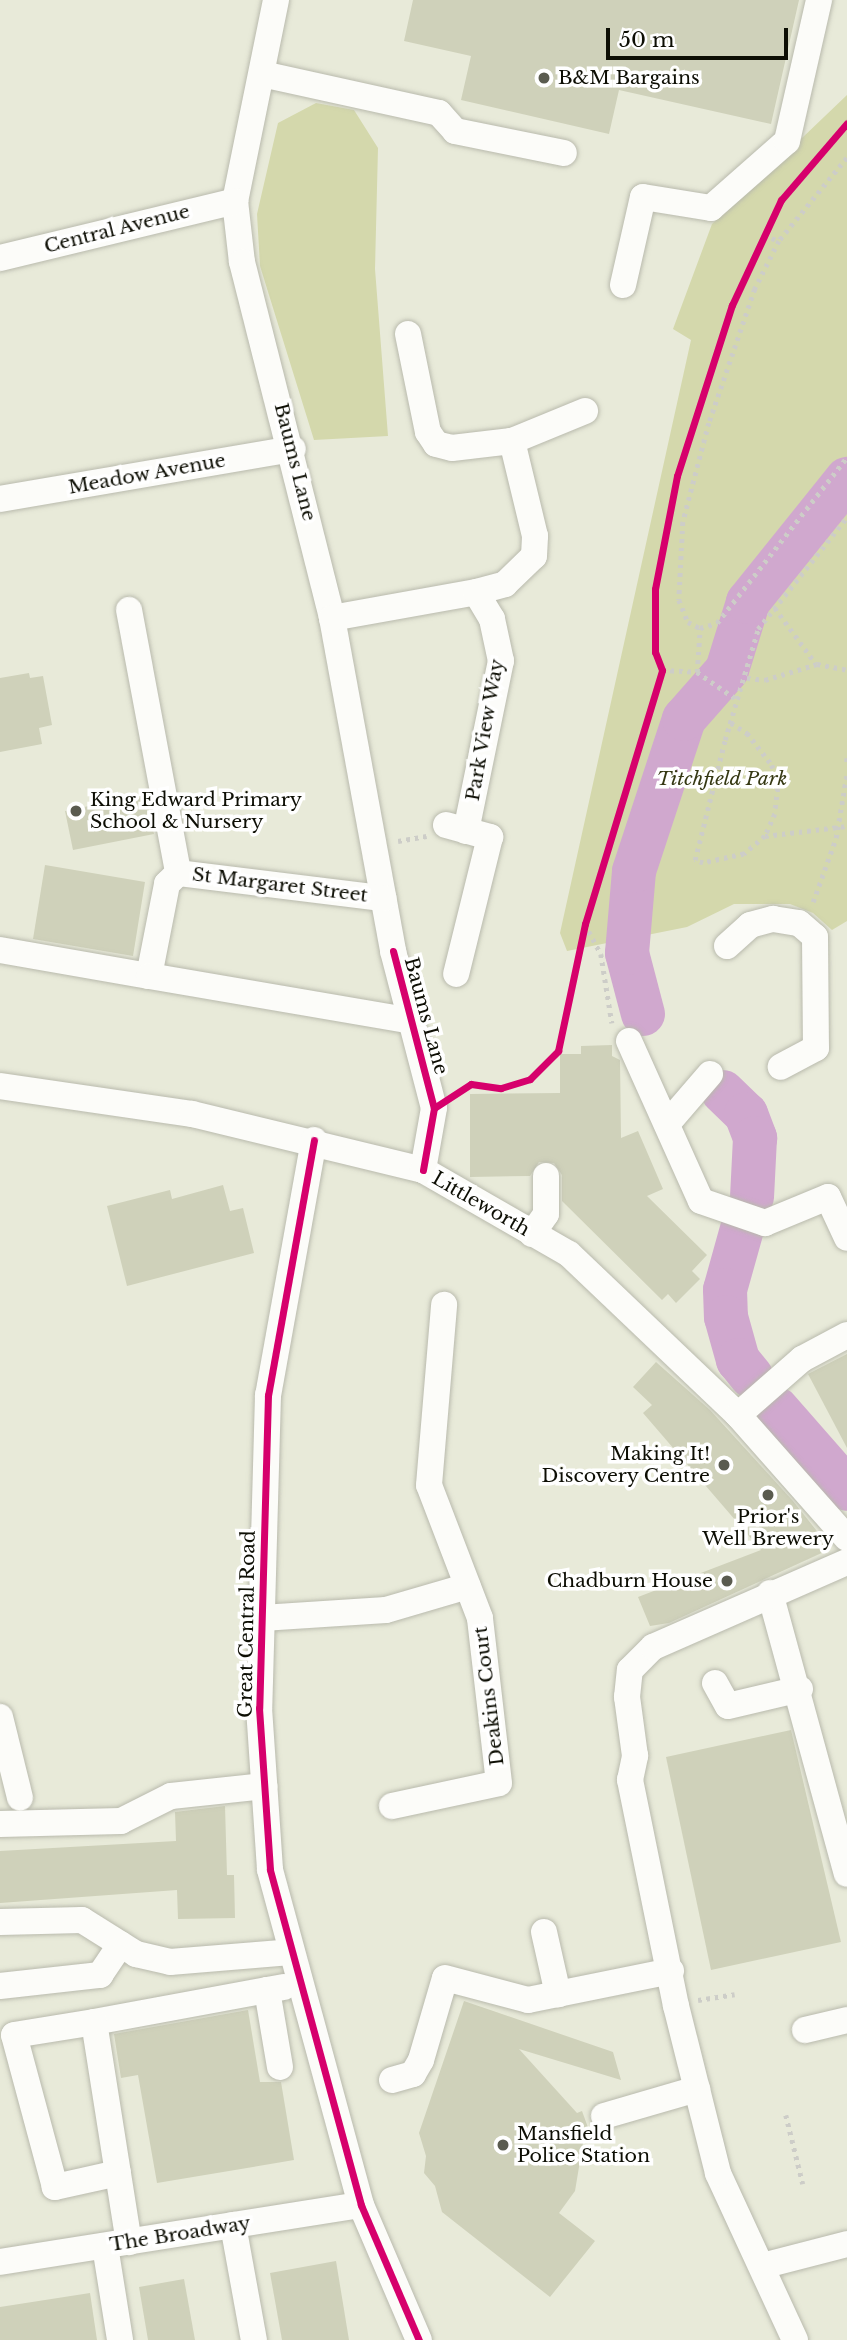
<!DOCTYPE html>
<style>
body{margin:0}
#map{position:relative;width:847px;height:2340px;overflow:hidden;background:#e8ead9;font-family:"Libre Baskerville",serif}
div>[style]{position:absolute}
[style*='--x']{left:calc(var(--x)*1px);top:calc(var(--y)*1px);width:calc(var(--w)*1px);rotate:calc(var(--a)*1deg)}
.green>*{inset:0;background:#d4d8ac}
.river>*{height:44px;margin:-22px;padding:0 22px;transform-origin:22px;border-radius:22px;background:#d0a8ce}
.building>*{inset:0;background:#cfd1ba}
.path>*{height:4.5px;margin-top:-2.25px;transform-origin:0;background:repeating-linear-gradient(90deg,#cdcdc8 0 3.5px,transparent 0 8.5px)}
.roads{filter:drop-shadow(0 0 2px #b9baad) drop-shadow(0 0 2px #b9baad)}
.minor>*{height:26px;margin:-13px;padding:0 13px;transform-origin:13px;border-radius:13px;background:#fcfcf9}
.cycleway>*{height:7px;margin:-3.5px;padding:0 3.5px;transform-origin:3.5px;border-radius:3.5px;background:#d6006c}
.dots>*{width:19px;height:19px;translate:-50% -50%;box-sizing:border-box;border:4px solid #fff;border-radius:50%}
span{translate:-50% -50%;white-space:nowrap;text-align:center;line-height:1.15;-webkit-text-stroke:7px #fff;paint-order:stroke}
.poi-label{font-size:19px;color:#0d0e04}
.left{translate:0 -50%;text-align:left}
.right{translate:-100% -50%;text-align:right}
.street-label{font-size:19px;color:#0d0e04}
.park-label{font-size:19px;color:#353813;font-style:italic}
.scale{position:absolute;left:606px;top:28px;width:182px;height:32px;box-sizing:border-box;border:4px solid #0d0e04;border-top:0;padding-left:9px;font-size:21px;line-height:24px;white-space:nowrap;color:#0d0e04;-webkit-text-stroke:5px #fff;paint-order:stroke}
</style>
<div id="map">
<div class="green">
<i style="clip-path:polygon(847px 95px,847px 921px,832px 930px,813px 913px,790px 904px,734px 904px,687px 927px,567px 951px,560px 933px,691px 340px,673px 329px,712px 224px)"></i>
<i style="clip-path:polygon(316px 103px,354px 110px,378px 148px,375px 269px,388px 436px,314px 440px,260px 266px,257px 214px,278px 123px)"></i>
</div>
<div class="river">
<i style="--x:643;--y:1014;--w:63;--a:-104.7"></i>
<i style="--x:627;--y:953;--w:82;--a:-85.1"></i>
<i style="--x:634;--y:871;--w:160;--a:-71.8"></i>
<i style="--x:684;--y:719;--w:65;--a:-48.7"></i>
<i style="--x:727;--y:670;--w:71;--a:-72.8"></i>
<i style="--x:748;--y:602;--w:158;--a:-51.2"></i>
<i style="--x:723;--y:1092;--w:32;--a:44"></i>
<i style="--x:746;--y:1114;--w:26;--a:69"></i>
<i style="--x:755;--y:1138;--w:59;--a:92.9"></i>
<i style="--x:742;--y:1229;--w:63;--a:105.6"></i>
<i style="--x:725;--y:1290;--w:27;--a:88"></i>
<i style="--x:726;--y:1317;--w:45;--a:74.4"></i>
<i style="--x:738;--y:1360;--w:21;--a:51"></i>
<i style="--x:777;--y:1409;--w:106;--a:48.8"></i>
</div>
<div class="building">
<i style="clip-path:polygon(413px 0,799px 0,771px 124px,619px 90px,609px 134px,461px 100px,471px 56px,404px 41px)"></i>
<i style="clip-path:polygon(29px 673px,30px 678px,43px 676px,52px 725px,39px 728px,42px 744px,0 752px,0 678px)"></i>
<i style="clip-path:polygon(146px 794px,154px 834px,73px 850px,65px 811px)"></i>
<i style="clip-path:polygon(45px 865px,145px 882px,133px 956px,33px 939px)"></i>
<i style="clip-path:polygon(612px 1045px,612px 1056px,620px 1060px,621px 1138px,638px 1131px,663px 1189px,647px 1196px,707px 1255px,692px 1271px,700px 1279px,676px 1303px,668px 1294px,662px 1300px,562px 1201px,562px 1175px,554px 1163px,539px 1162px,530px 1176px,470px 1177px,470px 1094px,560px 1093px,560px 1054px,581px 1054px,581px 1046px)"></i>
<i style="clip-path:polygon(223px 1185px,230px 1211px,243px 1208px,254px 1253px,127px 1286px,107px 1206px,170px 1190px,172px 1199px)"></i>
<i style="clip-path:polygon(847px 1354px,847px 1448px,808px 1374px)"></i>
<i style="clip-path:polygon(656px 1362px,710px 1410px,793px 1501px,824px 1540px,826px 1551px,669px 1623px,650px 1626px,638px 1597px,761px 1550px,643px 1413px,652px 1405px,633px 1387px)"></i>
<i style="clip-path:polygon(791px 1730px,841px 1942px,711px 1970px,666px 1757px)"></i>
<i style="clip-path:polygon(225px 1806px,227px 1875px,234px 1875px,235px 1918px,178px 1919px,177px 1890px,0 1903px,0 1851px,176px 1841px,175px 1812px)"></i>
<i style="clip-path:polygon(464px 2001px,613px 2052px,621px 2080px,519px 2049px,577px 2113px,582px 2111px,590px 2133px,584px 2137px,575px 2191px,559px 2213px,595px 2241px,550px 2297px,442px 2212px,435px 2186px,424px 2173px,426px 2156px,419px 2133px)"></i>
<i style="clip-path:polygon(248px 2010px,260px 2082px,281px 2082px,294px 2160px,157px 2183px,138px 2075px,121px 2078px,114px 2034px)"></i>
<i style="clip-path:polygon(336px 2261px,349px 2340px,282px 2340px,270px 2273px)"></i>
<i style="clip-path:polygon(184px 2279px,195px 2340px,148px 2340px,139px 2287px)"></i>
<i style="clip-path:polygon(90px 2293px,97px 2340px,0 2340px,0 2307px)"></i>
</div>
<div class="path">
<i style="--x:847;--y:158;--w:107;--a:129.3"></i>
<i style="--x:779;--y:241;--w:54;--a:116.6"></i>
<i style="--x:755;--y:289;--w:142;--a:108.9"></i>
<i style="--x:709;--y:423;--w:102;--a:104.7"></i>
<i style="--x:683;--y:522;--w:78;--a:92.9"></i>
<i style="--x:679;--y:600;--w:24;--a:68"></i>
<i style="--x:688;--y:622;--w:13;--a:27"></i>
<i style="--x:700;--y:628;--w:18;--a:-16"></i>
<i style="--x:717;--y:623;--w:211;--a:-51.9"></i>
<i style="--x:764;--y:235;--w:16;--a:22"></i>
<i style="--x:775;--y:608;--w:69;--a:53.8"></i>
<i style="--x:662;--y:670;--w:35;--a:3"></i>
<i style="--x:697;--y:672;--w:51;--a:34.6"></i>
<i style="--x:697;--y:672;--w:44;--a:-86.1"></i>
<i style="--x:747;--y:678;--w:18;--a:6"></i>
<i style="--x:765;--y:680;--w:54;--a:-17.1"></i>
<i style="--x:817;--y:664;--w:31;--a:11"></i>
<i style="--x:731;--y:723;--w:19;--a:32"></i>
<i style="--x:747;--y:733;--w:41;--a:52"></i>
<i style="--x:772;--y:765;--w:24;--a:75"></i>
<i style="--x:778;--y:788;--w:26;--a:97"></i>
<i style="--x:775;--y:814;--w:24;--a:114"></i>
<i style="--x:765;--y:836;--w:28;--a:139"></i>
<i style="--x:744;--y:854;--w:42;--a:167.6"></i>
<i style="--x:703;--y:863;--w:9;--a:-159"></i>
<i style="--x:695;--y:860;--w:124;--a:-76"></i>
<i style="--x:725;--y:740;--w:116;--a:-73.4"></i>
<i style="--x:758;--y:629;--w:143;--a:-51.5"></i>
<i style="--x:847;--y:758;--w:5;--a:90"></i>
<i style="--x:765;--y:836;--w:83;--a:-7"></i>
<i style="--x:398;--y:841;--w:29;--a:-10"></i>
<i style="--x:813;--y:902;--w:68;--a:-70.2"></i>
<i style="--x:836;--y:838;--w:67;--a:-80.5"></i>
<i style="--x:585;--y:924;--w:34;--a:62"></i>
<i style="--x:601;--y:954;--w:70;--a:80.9"></i>
<i style="--x:698;--y:2000;--w:37;--a:-9"></i>
<i style="--x:786;--y:2115;--w:71;--a:76.2"></i>
</div>
<div class="roads">
<div class="minor">
<i style="--x:276;--y:0;--w:205;--a:101.5"></i>
<i style="--x:235;--y:201;--w:61;--a:83.5"></i>
<i style="--x:242;--y:262;--w:367;--a:75.8"></i>
<i style="--x:332;--y:618;--w:339;--a:79.6"></i>
<i style="--x:393;--y:951;--w:162;--a:75.4"></i>
<i style="--x:434;--y:1108;--w:63;--a:100.1"></i>
<i style="--x:262;--y:74;--w:181;--a:12.4"></i>
<i style="--x:439;--y:113;--w:24;--a:48"></i>
<i style="--x:455;--y:131;--w:111;--a:11.4"></i>
<i style="--x:0;--y:258;--w:242;--a:-13.6"></i>
<i style="--x:623;--y:285;--w:90;--a:-77.2"></i>
<i style="--x:643;--y:197;--w:69;--a:9.2"></i>
<i style="--x:711;--y:208;--w:101;--a:-41.4"></i>
<i style="--x:787;--y:141;--w:145;--a:-77.2"></i>
<i style="--x:408;--y:334;--w:100;--a:78.5"></i>
<i style="--x:428;--y:432;--w:14;--a:56"></i>
<i style="--x:436;--y:444;--w:16;--a:14"></i>
<i style="--x:452;--y:448;--w:60;--a:-6.7"></i>
<i style="--x:512;--y:441;--w:79;--a:-22.3"></i>
<i style="--x:0;--y:499;--w:297;--a:-9.7"></i>
<i style="--x:129;--y:610;--w:268;--a:79.4"></i>
<i style="--x:332;--y:618;--w:146;--a:-10.2"></i>
<i style="--x:446;--y:825;--w:46;--a:15.3"></i>
<i style="--x:490;--y:837;--w:141;--a:103.9"></i>
<i style="--x:466;--y:831;--w:174;--a:-78.4"></i>
<i style="--x:501;--y:661;--w:43;--a:-102.1"></i>
<i style="--x:492;--y:619;--w:31;--a:-121"></i>
<i style="--x:476;--y:592;--w:30;--a:-15"></i>
<i style="--x:505;--y:584;--w:40;--a:-44"></i>
<i style="--x:534;--y:556;--w:20;--a:-87"></i>
<i style="--x:535;--y:536;--w:98;--a:-103.6"></i>
<i style="--x:178;--y:873;--w:207;--a:7"></i>
<i style="--x:727;--y:946;--w:31;--a:-42"></i>
<i style="--x:750;--y:925;--w:24;--a:-15"></i>
<i style="--x:773;--y:919;--w:26;--a:9"></i>
<i style="--x:799;--y:923;--w:21;--a:41"></i>
<i style="--x:815;--y:937;--w:111;--a:89.5"></i>
<i style="--x:816;--y:1048;--w:40;--a:152"></i>
<i style="--x:0;--y:950;--w:151;--a:9.9"></i>
<i style="--x:149;--y:976;--w:94;--a:-78.9"></i>
<i style="--x:167;--y:884;--w:16;--a:-45"></i>
<i style="--x:149;--y:976;--w:266;--a:9.7"></i>
<i style="--x:629;--y:1041;--w:175;--a:65.8"></i>
<i style="--x:701;--y:1201;--w:68;--a:19"></i>
<i style="--x:765;--y:1223;--w:68;--a:-22.4"></i>
<i style="--x:828;--y:1197;--w:45;--a:65.1"></i>
<i style="--x:0;--y:1086;--w:194;--a:8.3"></i>
<i style="--x:192;--y:1114;--w:238;--a:13.6"></i>
<i style="--x:423;--y:1170;--w:168;--a:29.9"></i>
<i style="--x:569;--y:1254;--w:233;--a:43.6"></i>
<i style="--x:738;--y:1415;--w:164;--a:48.5"></i>
<i style="--x:667;--y:1124;--w:66;--a:-49.3"></i>
<i style="--x:314;--y:1140;--w:259;--a:100.2"></i>
<i style="--x:268;--y:1395;--w:313;--a:91.6"></i>
<i style="--x:259;--y:1708;--w:162;--a:86.1"></i>
<i style="--x:270;--y:1870;--w:347;--a:74.8"></i>
<i style="--x:361;--y:2205;--w:147;--a:66.8"></i>
<i style="--x:532;--y:1234;--w:24;--a:-55"></i>
<i style="--x:546;--y:1214;--w:38;--a:-90"></i>
<i style="--x:738;--y:1415;--w:85;--a:-41.2"></i>
<i style="--x:802;--y:1359;--w:51;--a:-28.1"></i>
<i style="--x:770;--y:1593;--w:291;--a:74.7"></i>
<i style="--x:262;--y:1618;--w:124;--a:-3.7"></i>
<i style="--x:386;--y:1610;--w:85;--a:-16.3"></i>
<i style="--x:715;--y:1683;--w:26;--a:61"></i>
<i style="--x:728;--y:1706;--w:74;--a:-13.3"></i>
<i style="--x:0;--y:1717;--w:83;--a:76.1"></i>
<i style="--x:392;--y:1806;--w:109;--a:-12.1"></i>
<i style="--x:499;--y:1783;--w:166;--a:-96.6"></i>
<i style="--x:480;--y:1618;--w:142;--a:-111"></i>
<i style="--x:429;--y:1485;--w:181;--a:-85.2"></i>
<i style="--x:0;--y:1824;--w:121;--a:-1.4"></i>
<i style="--x:121;--y:1821;--w:56;--a:-26.6"></i>
<i style="--x:171;--y:1796;--w:94;--a:-6.1"></i>
<i style="--x:0;--y:1922;--w:82;--a:-1.4"></i>
<i style="--x:82;--y:1920;--w:64;--a:32.2"></i>
<i style="--x:136;--y:1954;--w:35;--a:13"></i>
<i style="--x:170;--y:1962;--w:121;--a:-4.7"></i>
<i style="--x:544;--y:1932;--w:64;--a:77.3"></i>
<i style="--x:0;--y:1986;--w:101;--a:-6.3"></i>
<i style="--x:100;--y:1975;--w:37;--a:-56"></i>
<i style="--x:94;--y:2022;--w:176;--a:-10.5"></i>
<i style="--x:805;--y:2030;--w:43;--a:-13.4"></i>
<i style="--x:280;--y:2067;--w:78;--a:-99.6"></i>
<i style="--x:267;--y:1990;--w:17;--a:-10"></i>
<i style="--x:392;--y:2080;--w:22;--a:-16"></i>
<i style="--x:413;--y:2074;--w:16;--a:-60"></i>
<i style="--x:421;--y:2060;--w:85;--a:-73.7"></i>
<i style="--x:445;--y:1978;--w:86;--a:14.8"></i>
<i style="--x:528;--y:2000;--w:146;--a:-11.5"></i>
<i style="--x:604;--y:2116;--w:97;--a:-16.2"></i>
<i style="--x:118;--y:2173;--w:65;--a:167.5"></i>
<i style="--x:55;--y:2187;--w:157;--a:-105.1"></i>
<i style="--x:14;--y:2035;--w:81;--a:-9.2"></i>
<i style="--x:94;--y:2022;--w:223;--a:81"></i>
<i style="--x:233;--y:2225;--w:117;--a:79.7"></i>
<i style="--x:105;--y:2246;--w:95;--a:80.9"></i>
<i style="--x:0;--y:2262;--w:365;--a:-9"></i>
<i style="--x:762;--y:2266;--w:88;--a:-14.5"></i>
<i style="--x:795;--y:2340;--w:184;--a:-114.8"></i>
<i style="--x:718;--y:2173;--w:172;--a:-104.1"></i>
<i style="--x:676;--y:2006;--w:231;--a:-101.5"></i>
<i style="--x:630;--y:1780;--w:25;--a:-78"></i>
<i style="--x:635;--y:1756;--w:60;--a:-97.7"></i>
<i style="--x:627;--y:1697;--w:27;--a:-84"></i>
<i style="--x:630;--y:1670;--w:33;--a:-45"></i>
<i style="--x:653;--y:1647;--w:212;--a:-23.7"></i>
</div>
</div>
<div class="cycleway">
<i style="--x:393;--y:951;--w:162;--a:75.4"></i>
<i style="--x:434;--y:1108;--w:63;--a:100.1"></i>
<i style="--x:434;--y:1108;--w:44;--a:-33"></i>
<i style="--x:471;--y:1084;--w:30;--a:8"></i>
<i style="--x:501;--y:1088;--w:30;--a:-17"></i>
<i style="--x:530;--y:1079;--w:40;--a:-45"></i>
<i style="--x:558;--y:1051;--w:130;--a:-78"></i>
<i style="--x:585;--y:924;--w:265;--a:-73.1"></i>
<i style="--x:662;--y:670;--w:19;--a:-111"></i>
<i style="--x:655;--y:652;--w:63;--a:-90"></i>
<i style="--x:655;--y:589;--w:115;--a:-79"></i>
<i style="--x:677;--y:476;--w:180;--a:-72.2"></i>
<i style="--x:732;--y:305;--w:116;--a:-65"></i>
<i style="--x:781;--y:200;--w:101;--a:-49.4"></i>
<i style="--x:314;--y:1140;--w:259;--a:100.2"></i>
<i style="--x:268;--y:1395;--w:313;--a:91.6"></i>
<i style="--x:259;--y:1708;--w:162;--a:86.1"></i>
<i style="--x:270;--y:1870;--w:347;--a:74.8"></i>
<i style="--x:361;--y:2205;--w:147;--a:66.8"></i>
</div>
<div class="dots">
<i style="left:544px;top:78px;background:#5a5b4f"></i>
<i style="left:76px;top:811px;background:#5a5b4f"></i>
<i style="left:724px;top:1465px;background:#5a5b4f"></i>
<i style="left:768px;top:1495px;background:#5a5b4f"></i>
<i style="left:727px;top:1581px;background:#5a5b4f"></i>
<i style="left:503px;top:2145px;background:#5a5b4f"></i>
</div>
<div class="poi-label">
<span class="left" style="left:558px;top:78px">B&amp;M Bargains</span>
<span class="left" style="left:90px;top:811px">King Edward Primary<br>School &amp; Nursery</span>
<span class="right" style="left:710px;top:1465px">Making It!<br>Discovery Centre</span>
<span style="left:768px;top:1528px">Prior's<br>Well Brewery</span>
<span class="right" style="left:713px;top:1581px">Chadburn House</span>
<span class="left" style="left:517px;top:2145px">Mansfield<br>Police Station</span>
</div>
<div class="street-label">
<span style="left:117px;top:229px;rotate:-14deg">Central Avenue</span>
<span style="left:295px;top:462px;rotate:76deg">Baums Lane</span>
<span style="left:147px;top:474px;rotate:-10deg">Meadow Avenue</span>
<span style="left:485px;top:730px;rotate:-80deg">Park View Way</span>
<span style="left:280px;top:885px;rotate:7deg">St Margaret Street</span>
<span style="left:426px;top:1016px;rotate:75deg">Baums Lane</span>
<span style="left:481px;top:1204px;rotate:30deg">Littleworth</span>
<span style="left:247px;top:1624px;rotate:-89deg">Great Central Road</span>
<span style="left:489px;top:1696px;rotate:-97deg">Deakins Court</span>
<span style="left:180px;top:2234px;rotate:-9deg">The Broadway</span>
</div>
<div class="park-label">
<span style="left:722px;top:779px">Titchfield Park</span>
</div>
<div class="scale">50 m</div>
</div>
